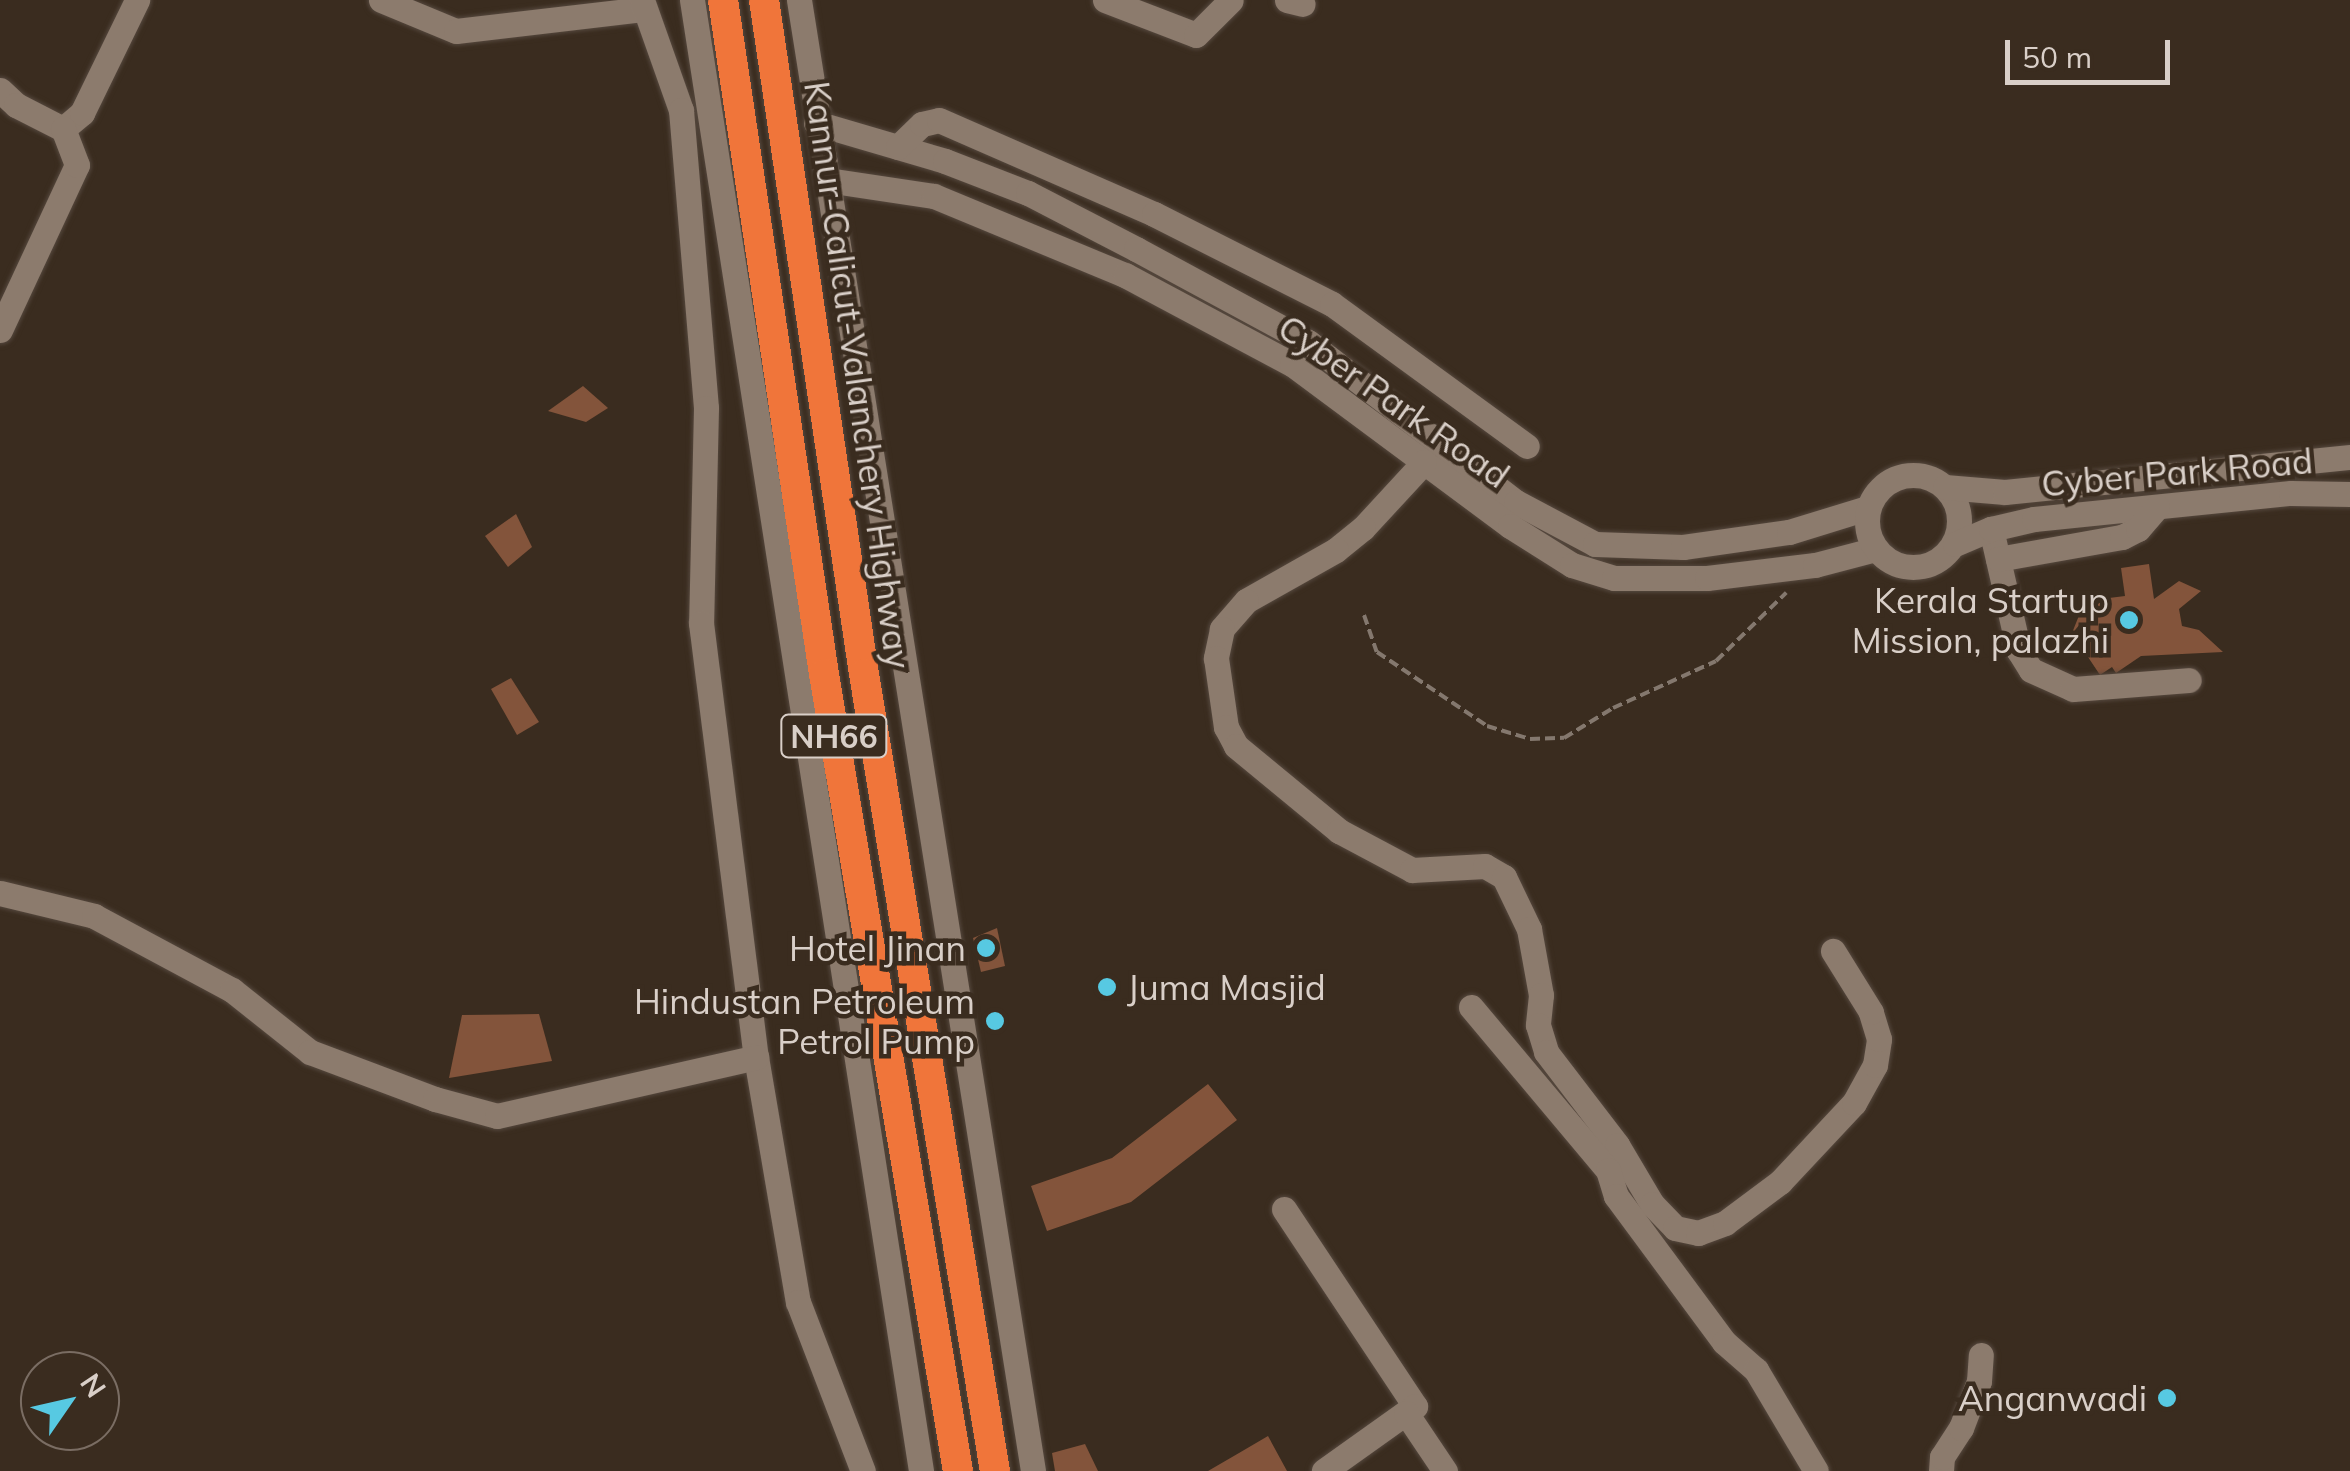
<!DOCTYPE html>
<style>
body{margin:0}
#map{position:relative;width:2350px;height:1471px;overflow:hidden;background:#3a2c1f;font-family:Mulish,sans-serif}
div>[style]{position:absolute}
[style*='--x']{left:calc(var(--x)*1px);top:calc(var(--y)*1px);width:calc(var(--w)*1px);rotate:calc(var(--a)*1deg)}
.building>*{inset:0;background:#83543b}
.path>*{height:4px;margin-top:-2px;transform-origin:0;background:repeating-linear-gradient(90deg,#84786e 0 10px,transparent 0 15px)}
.roads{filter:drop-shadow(0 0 2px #55483e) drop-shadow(0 0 2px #55483e)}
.minor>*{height:25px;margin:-12.5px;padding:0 12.5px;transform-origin:12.5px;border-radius:12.5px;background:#8c7b6d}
.minor>.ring{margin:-12.5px;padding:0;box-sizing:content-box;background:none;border:25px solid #8c7b6d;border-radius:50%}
.highway>*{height:30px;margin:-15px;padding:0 15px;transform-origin:15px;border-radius:15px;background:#f0753a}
.dots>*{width:28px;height:28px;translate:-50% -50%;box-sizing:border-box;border:5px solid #3a2c1f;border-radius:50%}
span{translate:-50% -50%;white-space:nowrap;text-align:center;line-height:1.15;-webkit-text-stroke:9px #3a2c1f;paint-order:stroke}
.shield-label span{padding:2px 8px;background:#3a2c1f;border:2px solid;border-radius:8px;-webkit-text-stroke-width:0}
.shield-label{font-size:32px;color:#d9cfc8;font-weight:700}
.street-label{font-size:35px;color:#d9cfc8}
.poi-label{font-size:35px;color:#d9cfc8}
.right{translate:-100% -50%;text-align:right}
.left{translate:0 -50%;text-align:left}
.north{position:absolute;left:20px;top:1351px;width:100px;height:100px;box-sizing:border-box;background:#3a2c1f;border:2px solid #7a6d63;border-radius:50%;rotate:56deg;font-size:28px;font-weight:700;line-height:40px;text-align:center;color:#d9cfc8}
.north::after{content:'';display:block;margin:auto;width:35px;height:45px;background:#57c9e2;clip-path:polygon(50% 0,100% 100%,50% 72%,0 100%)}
.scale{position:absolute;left:2005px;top:40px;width:165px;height:45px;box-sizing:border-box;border:5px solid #d9cfc8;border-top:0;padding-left:12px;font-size:30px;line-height:35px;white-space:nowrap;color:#d9cfc8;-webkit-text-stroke:8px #3a2c1f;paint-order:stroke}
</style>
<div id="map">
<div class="building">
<i style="clip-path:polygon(583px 386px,608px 408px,586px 422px,548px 411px)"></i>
<i style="clip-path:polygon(516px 514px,532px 547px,508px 567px,485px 536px)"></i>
<i style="clip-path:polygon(2149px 564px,2154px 599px,2179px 581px,2201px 591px,2179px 609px,2182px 626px,2199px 630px,2223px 652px,2141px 656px,2116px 673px,2112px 667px,2100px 675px,2072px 633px,2080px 613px,2109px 598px,2125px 596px,2121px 568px)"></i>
<i style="clip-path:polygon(511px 678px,539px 722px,517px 735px,491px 689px)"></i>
<i style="clip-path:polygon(997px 928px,1005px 966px,981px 972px,973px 938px)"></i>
<i style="clip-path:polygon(539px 1014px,552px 1061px,449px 1078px,462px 1015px)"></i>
<i style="clip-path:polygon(1208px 1084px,1237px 1120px,1131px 1202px,1047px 1231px,1031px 1186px,1112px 1158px)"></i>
<i style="clip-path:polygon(1268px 1436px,1287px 1471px,1208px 1471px,1239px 1453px)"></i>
<i style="clip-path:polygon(1085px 1444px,1098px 1471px,1055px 1471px,1052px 1453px)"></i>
</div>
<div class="path">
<i style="--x:1364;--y:615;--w:39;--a:71"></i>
<i style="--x:1377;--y:652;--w:133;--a:33.9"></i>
<i style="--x:1487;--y:726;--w:45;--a:16.8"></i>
<i style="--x:1530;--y:739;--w:34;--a:-2"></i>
<i style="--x:1564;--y:738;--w:57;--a:-31.5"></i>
<i style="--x:1613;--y:708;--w:113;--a:-24.5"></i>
<i style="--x:1716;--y:661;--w:98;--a:-44.2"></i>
</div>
<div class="roads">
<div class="minor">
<i style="--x:381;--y:0;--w:81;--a:22.5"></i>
<i style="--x:456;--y:31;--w:188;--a:-6.7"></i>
<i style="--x:642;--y:0;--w:117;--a:70.5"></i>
<i style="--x:681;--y:110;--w:299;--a:85.2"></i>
<i style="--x:706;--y:408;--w:215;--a:91.3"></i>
<i style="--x:701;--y:623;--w:437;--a:82.8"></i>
<i style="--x:756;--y:1057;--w:249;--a:80.3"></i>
<i style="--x:798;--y:1302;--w:181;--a:69"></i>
<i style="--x:692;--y:0;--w:1489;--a:81.15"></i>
<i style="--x:799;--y:0;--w:1489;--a:80.96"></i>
<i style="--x:1105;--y:0;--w:97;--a:21"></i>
<i style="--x:1196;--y:35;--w:49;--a:-45"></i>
<i style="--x:1287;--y:0;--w:16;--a:14"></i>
<i style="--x:0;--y:90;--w:22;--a:43"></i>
<i style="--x:16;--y:105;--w:53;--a:27.1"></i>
<i style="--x:63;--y:129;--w:25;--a:-40"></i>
<i style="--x:82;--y:113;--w:126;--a:-64"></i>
<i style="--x:816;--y:123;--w:134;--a:16.4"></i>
<i style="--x:945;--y:161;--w:89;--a:21.1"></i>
<i style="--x:1028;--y:193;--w:122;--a:27.4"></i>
<i style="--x:1136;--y:249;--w:196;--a:28.4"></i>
<i style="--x:1308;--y:342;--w:262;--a:37.6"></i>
<i style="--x:1516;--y:502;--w:89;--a:28"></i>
<i style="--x:1595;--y:544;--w:88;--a:2"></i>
<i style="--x:1683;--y:547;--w:107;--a:-8.1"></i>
<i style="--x:1789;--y:532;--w:82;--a:-17.1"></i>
<i style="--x:898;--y:147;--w:33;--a:-44"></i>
<i style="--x:922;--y:124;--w:17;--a:-13"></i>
<i style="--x:939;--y:120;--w:235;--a:23.6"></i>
<i style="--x:1154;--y:214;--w:199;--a:26.8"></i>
<i style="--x:1332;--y:304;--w:241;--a:36.1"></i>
<i style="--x:827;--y:180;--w:108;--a:8.5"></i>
<i style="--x:934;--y:196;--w:207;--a:22.5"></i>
<i style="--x:1125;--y:275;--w:189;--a:28.1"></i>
<i style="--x:1292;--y:364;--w:272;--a:36.6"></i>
<i style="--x:1510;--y:526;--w:73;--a:32.2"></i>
<i style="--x:1572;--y:565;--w:44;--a:17.2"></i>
<i style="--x:1614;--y:578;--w:93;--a:0"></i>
<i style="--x:1707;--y:578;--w:109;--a:-6.9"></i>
<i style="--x:1815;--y:565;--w:63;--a:-14.7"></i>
<i style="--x:0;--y:330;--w:182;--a:-65"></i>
<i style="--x:77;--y:165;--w:39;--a:-111"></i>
<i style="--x:1424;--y:462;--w:90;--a:132.7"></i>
<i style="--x:1363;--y:528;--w:35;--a:141"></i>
<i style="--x:1336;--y:550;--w:103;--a:150.5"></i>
<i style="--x:1246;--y:601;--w:37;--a:131"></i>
<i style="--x:1222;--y:629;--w:30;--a:102"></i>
<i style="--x:1216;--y:658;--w:70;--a:81.8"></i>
<i style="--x:1226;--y:727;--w:21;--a:62"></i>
<i style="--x:1236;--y:746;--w:134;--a:39.5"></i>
<i style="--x:1339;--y:831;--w:83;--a:28.1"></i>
<i style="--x:1412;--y:870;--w:73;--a:-3.1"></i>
<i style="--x:1485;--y:866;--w:22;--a:30"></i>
<i style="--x:1504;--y:877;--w:58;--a:64.3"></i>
<i style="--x:1529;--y:929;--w:67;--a:79.7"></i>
<i style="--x:1541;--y:995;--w:30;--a:96"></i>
<i style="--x:1538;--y:1025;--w:28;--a:73"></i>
<i style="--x:1546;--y:1052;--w:117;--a:52.6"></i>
<i style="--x:1617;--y:1145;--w:69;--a:59.3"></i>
<i style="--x:1652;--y:1204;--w:33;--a:46"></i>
<i style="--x:1675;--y:1228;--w:24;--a:12"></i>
<i style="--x:1698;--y:1233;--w:29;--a:-20"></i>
<i style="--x:1725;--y:1223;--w:69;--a:-36.7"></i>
<i style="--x:1780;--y:1182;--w:108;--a:-46.9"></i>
<i style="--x:1854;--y:1103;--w:43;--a:-61.1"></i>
<i style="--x:1875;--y:1065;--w:26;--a:-81"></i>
<i style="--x:1879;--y:1039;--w:28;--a:-107"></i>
<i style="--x:1871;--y:1012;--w:72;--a:-121.9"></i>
<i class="ring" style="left:1867px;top:475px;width:67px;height:67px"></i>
<i style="--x:1945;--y:487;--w:60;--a:4.8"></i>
<i style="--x:2005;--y:492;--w:347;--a:-5.8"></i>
<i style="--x:1991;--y:529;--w:125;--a:77.1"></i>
<i style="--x:2019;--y:651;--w:22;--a:58"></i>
<i style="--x:2031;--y:670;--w:46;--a:24.3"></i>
<i style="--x:2073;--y:689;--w:116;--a:-4.4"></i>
<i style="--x:1955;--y:544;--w:39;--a:-23"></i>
<i style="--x:1991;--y:529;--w:44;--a:-13.1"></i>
<i style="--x:2034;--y:519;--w:258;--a:-5.8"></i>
<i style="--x:2291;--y:493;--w:59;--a:1"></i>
<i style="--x:1998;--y:559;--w:126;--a:-10.1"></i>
<i style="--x:2122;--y:537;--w:18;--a:-27"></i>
<i style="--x:2138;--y:529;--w:29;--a:-49"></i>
<i style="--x:0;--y:893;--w:97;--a:13.7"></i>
<i style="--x:94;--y:916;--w:157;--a:28.2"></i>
<i style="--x:232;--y:990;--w:100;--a:38.5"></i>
<i style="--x:310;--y:1052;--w:134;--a:20.6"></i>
<i style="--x:435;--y:1099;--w:64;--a:15.3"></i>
<i style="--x:497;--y:1116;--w:266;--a:-12.8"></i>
<i style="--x:1471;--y:1007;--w:213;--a:50"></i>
<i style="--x:1608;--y:1170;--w:27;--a:73"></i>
<i style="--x:1616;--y:1196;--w:182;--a:53.5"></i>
<i style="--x:1724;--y:1342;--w:43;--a:41.2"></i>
<i style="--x:1756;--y:1370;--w:117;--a:59.3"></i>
<i style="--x:1284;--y:1209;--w:237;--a:56.4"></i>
<i style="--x:1415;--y:1406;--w:112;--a:144.5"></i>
<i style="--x:1406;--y:1413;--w:70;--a:56.1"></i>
<i style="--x:1941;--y:1471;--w:14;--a:-86"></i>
<i style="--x:1942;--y:1457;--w:35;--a:-57"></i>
<i style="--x:1961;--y:1428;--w:50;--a:-69"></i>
<i style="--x:1979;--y:1381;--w:26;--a:-86"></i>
</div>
<div class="highway">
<i style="--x:723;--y:0;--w:682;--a:81.48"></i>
<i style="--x:824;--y:674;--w:808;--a:80.46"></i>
<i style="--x:764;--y:0;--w:681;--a:81.56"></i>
<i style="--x:864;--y:674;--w:808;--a:80.67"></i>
</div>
</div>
<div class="dots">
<i style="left:2129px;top:620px;background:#57c9e2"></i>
<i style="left:986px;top:948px;background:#57c9e2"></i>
<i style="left:1107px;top:987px;background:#57c9e2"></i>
<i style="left:995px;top:1021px;background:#57c9e2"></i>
<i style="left:2167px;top:1398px;background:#57c9e2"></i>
</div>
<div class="shield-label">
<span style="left:834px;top:736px">NH66</span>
</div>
<div class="street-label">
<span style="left:858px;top:375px;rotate:82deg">Kannur-Calicut-Valanchery Highway</span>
<span style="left:1394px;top:401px;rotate:35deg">Cyber Park Road</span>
<span style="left:2177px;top:472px;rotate:-5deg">Cyber Park Road</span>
</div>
<div class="poi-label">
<span class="right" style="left:2109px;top:620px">Kerala Startup<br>Mission, palazhi</span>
<span class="right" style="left:966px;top:948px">Hotel Jinan</span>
<span class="left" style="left:1127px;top:987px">Juma Masjid</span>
<span class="right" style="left:975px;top:1021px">Hindustan Petroleum<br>Petrol Pump</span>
<span class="right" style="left:2147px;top:1398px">Anganwadi</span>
</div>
<div class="north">N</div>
<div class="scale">50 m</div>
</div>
